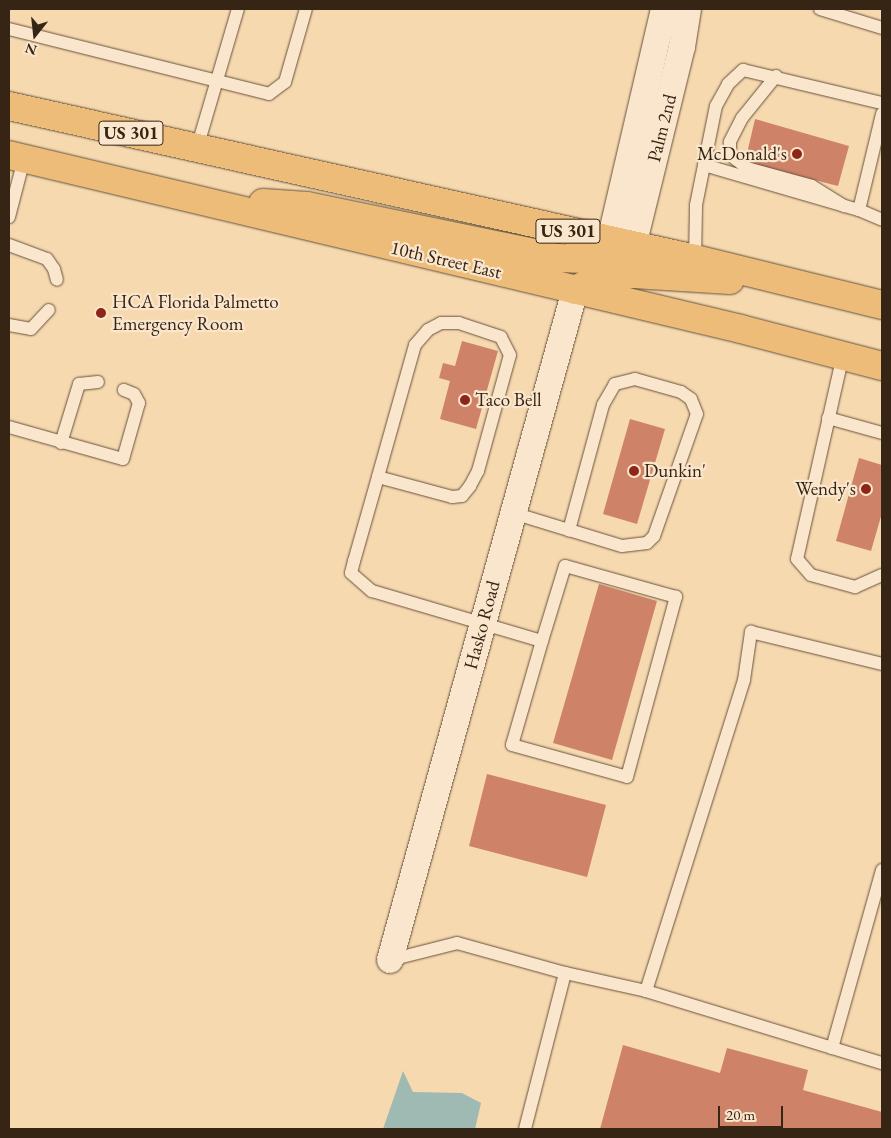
<!DOCTYPE html>
<style>
body{margin:0}
#map{position:relative;width:891px;height:1138px;overflow:hidden;background:#f7d9b0;font-family:"EB Garamond",serif}
div>[style]{position:absolute}
[style*='--x']{left:calc(var(--x)*1px);top:calc(var(--y)*1px);width:calc(var(--w)*1px);rotate:calc(var(--a)*1deg)}
.water>*{inset:0;background:#9fb9b3}
.building>*{inset:0;background:#ce8369}
.roads{filter:drop-shadow(0 0 1px #66523c) drop-shadow(0 0 1px #66523c)}
.service>*{height:12px;margin:-6px;padding:0 6px;transform-origin:6px;border-radius:6px;background:#fae6cc}
.minor>*{height:26px;margin:-13px;padding:0 13px;transform-origin:13px;border-radius:13px;background:#fae6cc}
.primary>*{height:28px;margin:-14px;padding:0 14px;transform-origin:14px;border-radius:14px;background:#ecbc78}
.dots>*{width:14px;height:14px;translate:-50% -50%;box-sizing:border-box;border:2px solid #fae6cc;border-radius:50%}
span{translate:-50% -50%;white-space:nowrap;text-align:center;line-height:1.15;-webkit-text-stroke:4.5px #fae6cc;paint-order:stroke}
.shield-label span{padding:1px 4px;background:#fae6cc;border:1px solid;border-radius:4px;-webkit-text-stroke-width:0}
.shield-label{font-size:18px;color:#362515;font-weight:700}
.street-label{font-size:19px;color:#362515}
.poi-label{font-size:19px;color:#362515}
.right{translate:-100% -50%;text-align:right}
.left{translate:0 -50%;text-align:left}
.frame{position:absolute;inset:0;border:10px solid #362515;pointer-events:none}
.north{position:absolute;left:10px;top:10px;width:50px;height:50px;-webkit-text-stroke:4px #fae6cc;paint-order:stroke;rotate:196deg;font-size:14px;font-weight:700;line-height:20px;text-align:center;color:#362515}
.north::after{content:'';display:block;margin:auto;width:18px;height:22px;background:#362515;clip-path:polygon(50% 0,100% 100%,50% 72%,0 100%)}
.scale{position:absolute;left:718px;top:1106px;width:65px;height:22px;box-sizing:border-box;border:2px solid #362515;border-top:0;padding-left:6px;font-size:15px;line-height:18px;white-space:nowrap;color:#362515;-webkit-text-stroke:4px #fae6cc;paint-order:stroke}
</style>
<div id="map">
<div class="water">
<i style="clip-path:polygon(403px 1071px,413px 1092px,462px 1093px,481px 1103px,475px 1129px,383px 1129px)"></i>
</div>
<div class="building">
<i style="clip-path:polygon(755px 119px,849px 146px,838px 186px,745px 162px)"></i>
<i style="clip-path:polygon(462px 341px,498px 351px,476px 429px,440px 419px,450px 381px,439px 378px,443px 363px,455px 366px)"></i>
<i style="clip-path:polygon(630px 419px,665px 429px,637px 524px,603px 514px)"></i>
<i style="clip-path:polygon(859px 458px,882px 465px,882px 513px,871px 551px,836px 541px)"></i>
<i style="clip-path:polygon(599px 584px,657px 601px,612px 760px,553px 743px)"></i>
<i style="clip-path:polygon(487px 774px,606px 805px,587px 877px,469px 846px)"></i>
<i style="clip-path:polygon(623px 1045px,720px 1073px,727px 1048px,808px 1070px,803px 1090px,882px 1112px,882px 1129px,600px 1129px)"></i>
</div>
<div class="roads">
<div class="service">
<i style="--x:820;--y:9;--w:65;--a:17"></i>
<i style="--x:9;--y:29;--w:268;--a:14"></i>
<i style="--x:269;--y:94;--w:20;--a:-37"></i>
<i style="--x:285;--y:82;--w:76;--a:-74"></i>
<i style="--x:776;--y:76;--w:54;--a:129"></i>
<i style="--x:742;--y:118;--w:27;--a:117"></i>
<i style="--x:730;--y:142;--w:13;--a:90"></i>
<i style="--x:730;--y:155;--w:21;--a:37"></i>
<i style="--x:747;--y:168;--w:67;--a:15.5"></i>
<i style="--x:812;--y:186;--w:38;--a:32"></i>
<i style="--x:197;--y:148;--w:145;--a:-73.6"></i>
<i style="--x:704;--y:165;--w:161;--a:16.2"></i>
<i style="--x:859;--y:210;--w:25;--a:23"></i>
<i style="--x:859;--y:210;--w:99;--a:-76.5"></i>
<i style="--x:9;--y:217;--w:60;--a:-75.5"></i>
<i style="--x:9;--y:245;--w:40;--a:20.2"></i>
<i style="--x:47;--y:259;--w:12;--a:55"></i>
<i style="--x:54;--y:269;--w:11;--a:75"></i>
<i style="--x:695;--y:259;--w:54;--a:-88.9"></i>
<i style="--x:696;--y:205;--w:101;--a:-78.6"></i>
<i style="--x:716;--y:106;--w:25;--a:-61"></i>
<i style="--x:728;--y:84;--w:21;--a:-43"></i>
<i style="--x:743;--y:70;--w:143;--a:13.4"></i>
<i style="--x:9;--y:325;--w:22;--a:10"></i>
<i style="--x:31;--y:329;--w:26;--a:-47"></i>
<i style="--x:843;--y:355;--w:209;--a:102.7"></i>
<i style="--x:797;--y:559;--w:21;--a:49"></i>
<i style="--x:811;--y:575;--w:46;--a:15.3"></i>
<i style="--x:855;--y:587;--w:30;--a:-24"></i>
<i style="--x:828;--y:418;--w:56;--a:15.5"></i>
<i style="--x:9;--y:427;--w:118;--a:15.7"></i>
<i style="--x:123;--y:459;--w:58;--a:-74.1"></i>
<i style="--x:139;--y:403;--w:10;--a:-119"></i>
<i style="--x:134;--y:394;--w:11;--a:-158"></i>
<i style="--x:61;--y:443;--w:62;--a:-73"></i>
<i style="--x:79;--y:384;--w:19;--a:-6"></i>
<i style="--x:378;--y:477;--w:77;--a:15.1"></i>
<i style="--x:452;--y:497;--w:10;--a:-6"></i>
<i style="--x:462;--y:496;--w:13;--a:-51"></i>
<i style="--x:470;--y:486;--w:17;--a:-62"></i>
<i style="--x:478;--y:471;--w:120;--a:-74.6"></i>
<i style="--x:510;--y:355;--w:20;--a:-117"></i>
<i style="--x:501;--y:337;--w:44;--a:-161.6"></i>
<i style="--x:459;--y:323;--w:18;--a:180"></i>
<i style="--x:441;--y:323;--w:15;--a:152"></i>
<i style="--x:428;--y:330;--w:20;--a:131"></i>
<i style="--x:415;--y:345;--w:137;--a:105.7"></i>
<i style="--x:378;--y:477;--w:87;--a:105.9"></i>
<i style="--x:354;--y:561;--w:12;--a:104"></i>
<i style="--x:351;--y:573;--w:28;--a:41"></i>
<i style="--x:372;--y:591;--w:177;--a:16.4"></i>
<i style="--x:542;--y:641;--w:108;--a:106.1"></i>
<i style="--x:512;--y:745;--w:119;--a:15.5"></i>
<i style="--x:627;--y:777;--w:187;--a:-74.8"></i>
<i style="--x:676;--y:597;--w:115;--a:-164.4"></i>
<i style="--x:565;--y:566;--w:78;--a:107"></i>
<i style="--x:513;--y:513;--w:59;--a:16.9"></i>
<i style="--x:569;--y:530;--w:55;--a:16.8"></i>
<i style="--x:622;--y:546;--w:25;--a:-7"></i>
<i style="--x:647;--y:543;--w:10;--a:-45"></i>
<i style="--x:654;--y:536;--w:129;--a:-70.6"></i>
<i style="--x:697;--y:414;--w:16;--a:-112"></i>
<i style="--x:691;--y:399;--w:12;--a:-145"></i>
<i style="--x:681;--y:392;--w:48;--a:-164.2"></i>
<i style="--x:635;--y:379;--w:21;--a:166"></i>
<i style="--x:615;--y:384;--w:24;--a:120"></i>
<i style="--x:603;--y:405;--w:130;--a:105.2"></i>
<i style="--x:390;--y:960;--w:69;--a:-14.2"></i>
<i style="--x:457;--y:943;--w:112;--a:15.5"></i>
<i style="--x:646;--y:991;--w:247;--a:17"></i>
<i style="--x:832;--y:1048;--w:185;--a:-74.3"></i>
<i style="--x:525;--y:1129;--w:161;--a:-75.6"></i>
<i style="--x:565;--y:973;--w:83;--a:12.5"></i>
<i style="--x:646;--y:991;--w:326;--a:-72.5"></i>
<i style="--x:744;--y:680;--w:49;--a:-81.7"></i>
<i style="--x:751;--y:632;--w:135;--a:13.7"></i>
</div>
<div class="minor">
<i style="--x:610;--y:241;--w:238;--a:-76.9"></i>
<i style="--x:633;--y:246;--w:205;--a:-76.2"></i>
<i style="--x:682;--y:47;--w:38;--a:-81"></i>
<i style="--x:390;--y:960;--w:695;--a:-74.56"></i>
</div>
<div class="primary">
<i style="--x:9;--y:106;--w:703;--a:12.57"></i>
<i style="--x:695;--y:259;--w:193;--a:13.8"></i>
<i style="--x:9;--y:155;--w:752;--a:13.37"></i>
<i style="--x:741;--y:329;--w:146;--a:14.7"></i>
<i style="--x:263;--y:203;--w:44;--a:3.9"></i>
<i style="--x:307;--y:206;--w:255;--a:11.7"></i>
<i style="--x:557;--y:258;--w:35;--a:2"></i>
<i style="--x:592;--y:259;--w:42;--a:-18"></i>
<i style="--x:575;--y:290;--w:25;--a:-27"></i>
<i style="--x:597;--y:279;--w:37;--a:-8"></i>
<i style="--x:634;--y:274;--w:96;--a:3.6"></i>
</div>
</div>
<div class="dots">
<i style="left:797px;top:154px;background:#8f2418"></i>
<i style="left:101px;top:313px;background:#8f2418"></i>
<i style="left:465px;top:400px;background:#8f2418"></i>
<i style="left:634px;top:471px;background:#8f2418"></i>
<i style="left:866px;top:489px;background:#8f2418"></i>
</div>
<div class="shield-label">
<span style="left:131px;top:133px">US 301</span>
<span style="left:568px;top:231px">US 301</span>
</div>
<div class="street-label">
<span style="left:662px;top:128px;rotate:-76deg">Palm 2nd</span>
<span style="left:446px;top:260px;rotate:13deg">10th Street East</span>
<span style="left:482px;top:625px;rotate:-75deg">Hasko Road</span>
</div>
<div class="poi-label">
<span class="right" style="left:787px;top:154px">McDonald's</span>
<span class="left" style="left:112px;top:313px">HCA Florida Palmetto<br>Emergency Room</span>
<span class="left" style="left:475px;top:400px">Taco Bell</span>
<span class="left" style="left:644px;top:471px">Dunkin'</span>
<span class="right" style="left:856px;top:489px">Wendy's</span>
</div>
<div class="frame"></div>
<div class="north">N</div>
<div class="scale">20 m</div>
</div>
